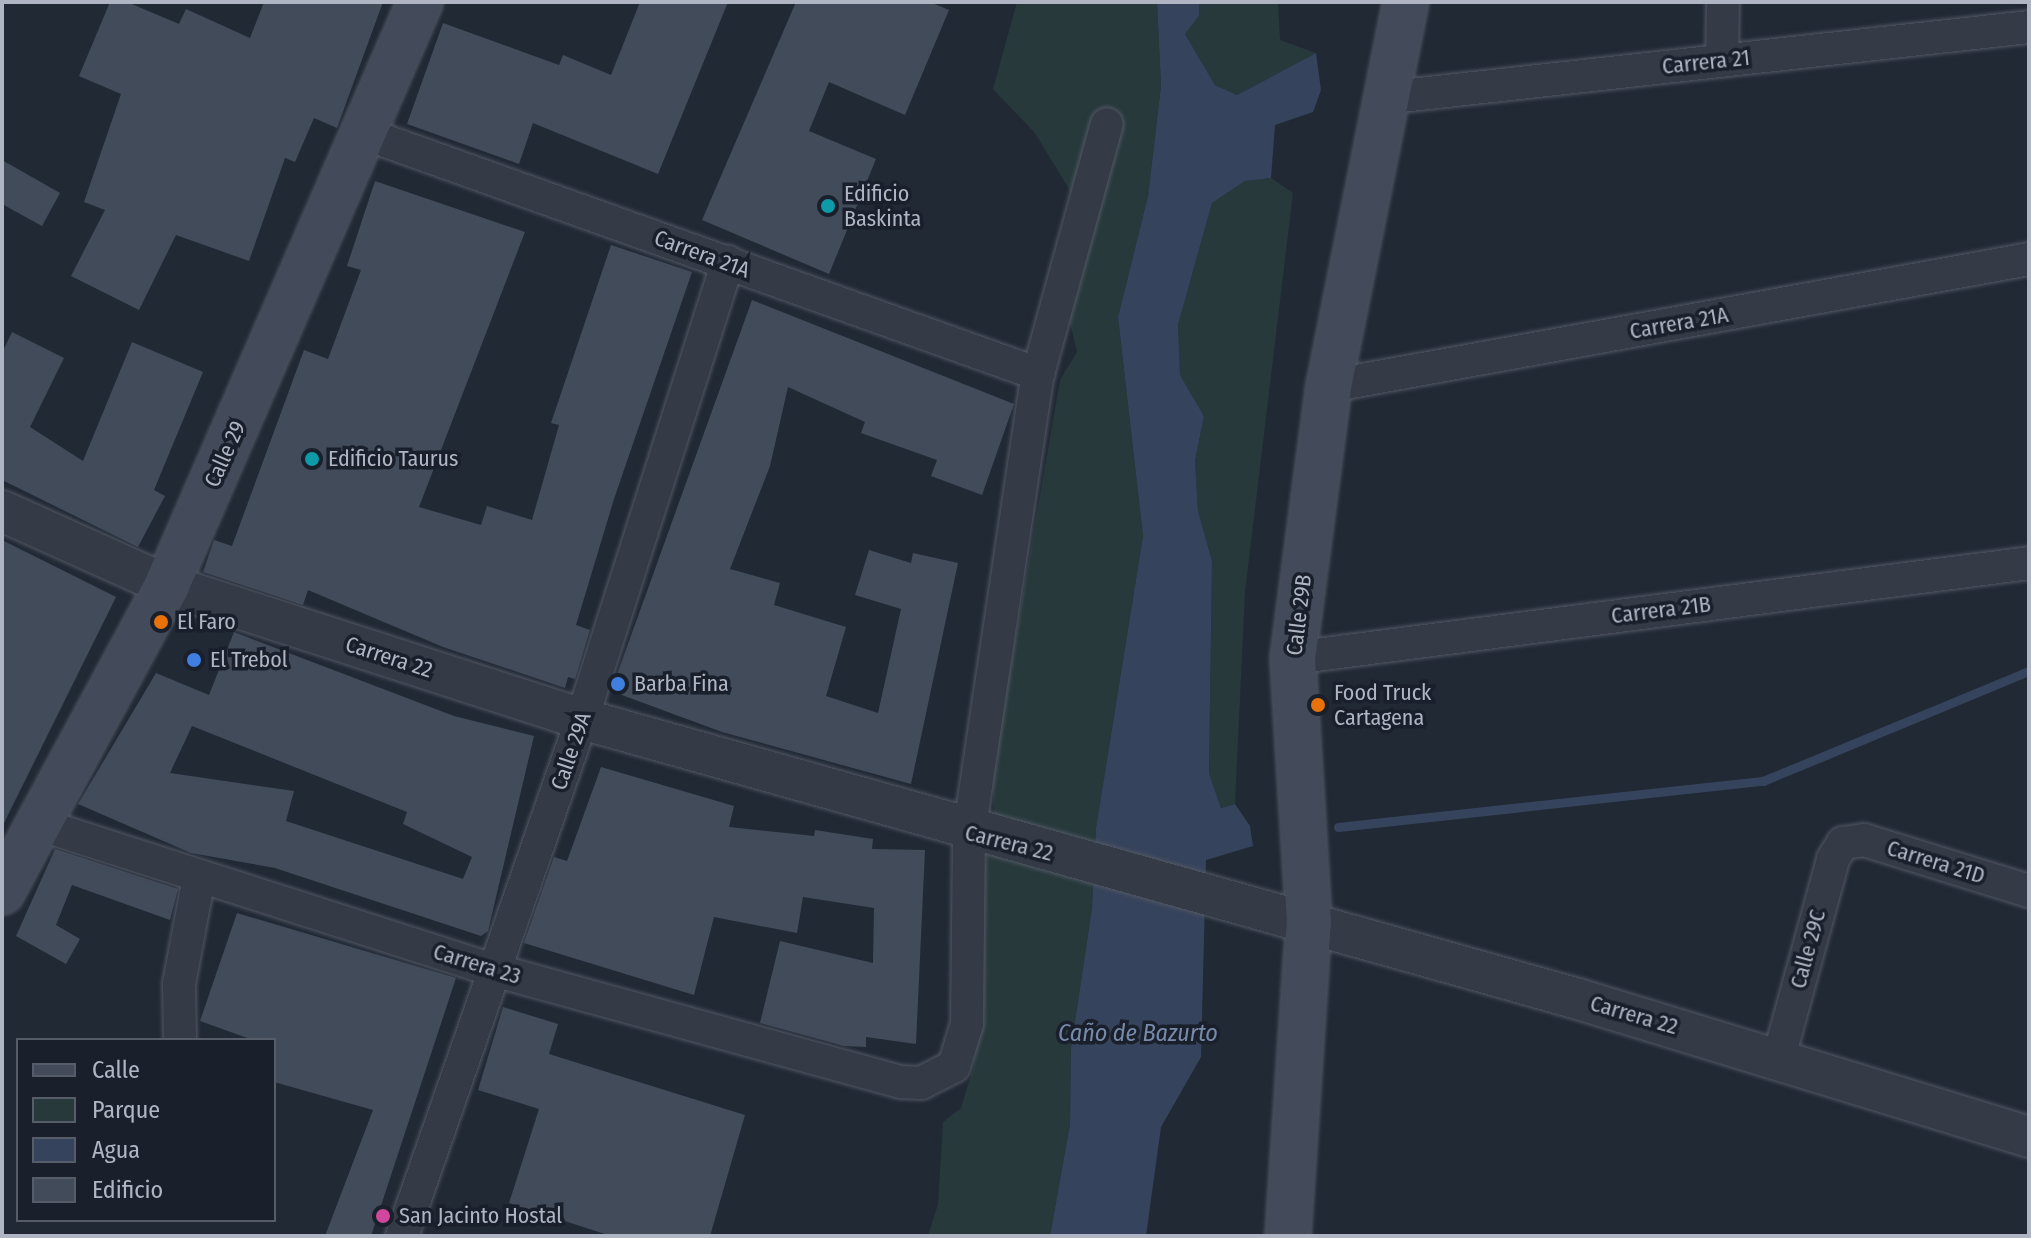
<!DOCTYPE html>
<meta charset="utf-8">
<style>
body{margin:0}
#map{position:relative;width:2031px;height:1238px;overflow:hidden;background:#212935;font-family:"Fira Sans Condensed",sans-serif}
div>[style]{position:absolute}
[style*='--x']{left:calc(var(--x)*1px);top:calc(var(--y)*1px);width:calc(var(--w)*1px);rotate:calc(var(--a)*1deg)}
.green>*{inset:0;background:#27393b}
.water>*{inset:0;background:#36435c}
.stream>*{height:9px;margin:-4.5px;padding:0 4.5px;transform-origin:4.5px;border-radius:4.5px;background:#36435c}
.building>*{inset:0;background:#424b5a}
.roads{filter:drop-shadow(0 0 2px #525864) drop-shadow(0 0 2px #525864)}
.minor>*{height:32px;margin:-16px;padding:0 16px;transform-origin:16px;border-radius:16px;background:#343b46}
.tertiary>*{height:40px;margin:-20px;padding:0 20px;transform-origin:20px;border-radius:20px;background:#343b46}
.secondary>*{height:44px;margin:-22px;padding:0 22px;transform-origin:22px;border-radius:22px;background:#434a59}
.dots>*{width:22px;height:22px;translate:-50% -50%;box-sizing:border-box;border:4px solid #1a202b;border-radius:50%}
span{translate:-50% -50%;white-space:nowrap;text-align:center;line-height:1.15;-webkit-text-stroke:7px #1a202b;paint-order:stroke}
.street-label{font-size:22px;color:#afb5c3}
.poi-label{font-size:22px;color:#afb5c3}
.left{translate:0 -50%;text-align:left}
.water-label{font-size:24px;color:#788aaa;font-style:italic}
.frame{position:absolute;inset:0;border:4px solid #afb5c3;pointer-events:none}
.legend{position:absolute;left:16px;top:1038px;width:260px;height:184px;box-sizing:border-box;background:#1a202b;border:2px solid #565c68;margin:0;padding:10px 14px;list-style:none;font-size:24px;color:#afb5c3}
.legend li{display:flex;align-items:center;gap:16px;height:40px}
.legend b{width:40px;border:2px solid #565c68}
</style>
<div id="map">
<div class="green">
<i style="clip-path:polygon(1017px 2px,1157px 2px,1161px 86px,1148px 196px,1118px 317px,1143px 536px,1096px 828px,1092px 908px,1071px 1048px,1070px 1124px,1050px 1236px,928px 1236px,938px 1204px,943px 1122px,961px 1108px,974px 1065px,980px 881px,995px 830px,992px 774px,1060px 380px,1077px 352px,1060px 279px,1075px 199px,1035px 133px,993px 89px)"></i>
<i style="clip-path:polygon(1199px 2px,1278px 2px,1280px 40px,1316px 53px,1237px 95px,1215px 85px,1185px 34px,1199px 16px)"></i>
<i style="clip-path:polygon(1271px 178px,1293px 193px,1245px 592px,1235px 804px,1221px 808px,1209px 773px,1212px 561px,1198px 511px,1195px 461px,1204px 416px,1180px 375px,1178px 325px,1212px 203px,1245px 181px)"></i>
</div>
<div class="water">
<i style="clip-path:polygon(1157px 2px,1199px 2px,1199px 16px,1185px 34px,1215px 85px,1237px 95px,1316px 53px,1321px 90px,1313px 112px,1275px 125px,1271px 178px,1245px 181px,1212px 203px,1178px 325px,1180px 375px,1204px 416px,1195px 461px,1198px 511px,1212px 561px,1209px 773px,1221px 808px,1235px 804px,1250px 826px,1253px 846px,1206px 860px,1201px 1057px,1161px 1127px,1146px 1236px,1050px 1236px,1070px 1124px,1071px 1048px,1092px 908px,1096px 828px,1143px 536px,1118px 317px,1148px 196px,1161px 86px)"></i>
</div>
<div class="stream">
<i style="--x:1338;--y:827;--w:427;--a:-6.2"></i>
<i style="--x:1763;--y:781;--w:288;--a:-22.5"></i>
</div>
<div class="building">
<i style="clip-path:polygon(110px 2px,127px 2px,179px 24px,186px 9px,250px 38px,264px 2px,383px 2px,337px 128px,314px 118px,295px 162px,285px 158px,249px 261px,176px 235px,139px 310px,71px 276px,105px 210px,84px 202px,121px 94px,79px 76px)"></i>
<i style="clip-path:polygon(640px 2px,728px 2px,658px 174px,533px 123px,519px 164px,407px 124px,443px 23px,559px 65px,563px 55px,611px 75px)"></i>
<i style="clip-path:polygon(796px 2px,930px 2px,949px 10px,905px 115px,829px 82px,809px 131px,876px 159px,829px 274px,702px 220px)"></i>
<i style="clip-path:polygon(2px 160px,60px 193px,42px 226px,2px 204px)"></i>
<i style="clip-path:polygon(375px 181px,525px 232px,419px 507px,481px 525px,487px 506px,532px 520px,559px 425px,551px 423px,611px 245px,692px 272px,614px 499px,576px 625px,590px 630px,575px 679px,568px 677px,565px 688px,443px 647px,308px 590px,303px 605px,203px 572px,214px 540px,232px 546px,304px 350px,328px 359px,361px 270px,347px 266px)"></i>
<i style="clip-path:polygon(752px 300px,1014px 404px,982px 495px,931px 476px,937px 460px,861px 433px,865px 422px,788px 387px,770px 466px,730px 569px,780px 583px,774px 605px,846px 627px,826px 696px,878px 713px,901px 609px,855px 595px,869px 550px,911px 563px,913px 553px,958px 563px,911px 784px,722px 732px,611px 691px)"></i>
<i style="clip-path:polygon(12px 332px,64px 358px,30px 427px,83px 461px,132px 342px,203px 372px,154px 490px,165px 496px,138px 547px,2px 480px,2px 353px)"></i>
<i style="clip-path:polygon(2px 540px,116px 597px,2px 827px)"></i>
<i style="clip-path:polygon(evenodd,234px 632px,454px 716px,534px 736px,488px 931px,481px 936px,275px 868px,191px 853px,78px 804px,156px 673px,209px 695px,234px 632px,192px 726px,407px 812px,403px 824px,472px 857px,463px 879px,286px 821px,294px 791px,170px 773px,192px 726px)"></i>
<i style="clip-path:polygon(601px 767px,734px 806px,729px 827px,814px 836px,815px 830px,873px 839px,872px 849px,925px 850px,916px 1044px,866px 1037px,866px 1047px,844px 1046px,760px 1023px,780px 941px,873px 963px,874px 908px,803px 897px,797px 933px,714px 917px,694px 995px,524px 943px,554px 857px,567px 861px)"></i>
<i style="clip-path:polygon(55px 849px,178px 889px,170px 920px,72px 885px,56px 925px,80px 939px,66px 964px,16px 936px)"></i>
<i style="clip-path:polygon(237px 913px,456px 978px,371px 1236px,325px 1236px,373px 1110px,274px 1082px,274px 1040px,253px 1040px,200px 1021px)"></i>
<i style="clip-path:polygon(503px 1007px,558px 1024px,549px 1054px,745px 1115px,710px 1236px,611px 1236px,509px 1203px,539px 1109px,478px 1090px)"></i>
</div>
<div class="roads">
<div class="minor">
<i style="--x:1722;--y:60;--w:58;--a:-89"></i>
<i style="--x:1383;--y:98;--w:650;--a:-6.27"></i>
<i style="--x:366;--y:134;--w:714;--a:19.65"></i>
<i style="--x:1329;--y:386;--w:711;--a:-10.28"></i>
<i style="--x:1293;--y:658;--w:742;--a:-7.35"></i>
<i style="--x:38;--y:824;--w:479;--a:17.8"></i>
<i style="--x:494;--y:970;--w:423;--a:15.4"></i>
<i style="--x:902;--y:1082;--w:19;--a:3"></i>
<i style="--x:921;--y:1083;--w:37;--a:-27"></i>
<i style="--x:954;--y:1066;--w:44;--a:-72.8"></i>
<i style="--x:967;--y:1024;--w:191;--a:-89.4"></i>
<i style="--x:969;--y:833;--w:464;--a:-81.5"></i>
<i style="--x:1038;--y:374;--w:259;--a:-74.6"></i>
<i style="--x:180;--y:1040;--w:56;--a:-91"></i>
<i style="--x:179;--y:984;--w:109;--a:-79.4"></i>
<i style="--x:1779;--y:1057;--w:205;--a:-74.7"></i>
<i style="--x:1833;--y:859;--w:19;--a:-58"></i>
<i style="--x:1843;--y:843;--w:21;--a:-8"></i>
<i style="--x:1864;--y:840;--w:173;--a:17.2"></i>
<i style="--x:402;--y:1236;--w:547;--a:-70.8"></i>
<i style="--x:582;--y:719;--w:480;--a:-72.3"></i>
</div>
<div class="tertiary">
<i style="--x:2;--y:511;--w:181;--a:24.2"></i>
<i style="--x:167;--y:585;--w:436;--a:17.9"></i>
<i style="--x:582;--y:719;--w:1035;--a:15.7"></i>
<i style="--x:1578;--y:999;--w:472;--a:17"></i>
</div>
<div class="secondary">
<i style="--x:2;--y:892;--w:349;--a:-61.7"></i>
<i style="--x:167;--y:585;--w:636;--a:-66.54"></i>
<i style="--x:1288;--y:1236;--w:315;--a:-86.2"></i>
<i style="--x:1309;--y:922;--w:264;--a:-93.5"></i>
<i style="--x:1293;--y:658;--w:274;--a:-82.5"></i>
<i style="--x:1329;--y:386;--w:392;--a:-78.7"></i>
</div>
</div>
<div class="dots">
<i style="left:828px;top:206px;background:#0f9aa8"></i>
<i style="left:312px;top:459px;background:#0f9aa8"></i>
<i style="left:161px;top:622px;background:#e8710a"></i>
<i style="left:194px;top:660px;background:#3f7fe0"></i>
<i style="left:618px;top:684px;background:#3f7fe0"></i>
<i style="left:1318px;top:705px;background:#e8710a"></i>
<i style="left:383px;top:1216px;background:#d1479c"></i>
</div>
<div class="street-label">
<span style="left:1706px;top:62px;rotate:-6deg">Carrera 21</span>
<span style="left:702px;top:254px;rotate:20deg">Carrera 21A</span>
<span style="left:1679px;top:323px;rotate:-10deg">Carrera 21A</span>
<span style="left:225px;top:454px;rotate:-66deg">Calle 29</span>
<span style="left:1661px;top:610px;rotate:-7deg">Carrera 21B</span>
<span style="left:1299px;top:615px;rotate:-83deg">Calle 29B</span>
<span style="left:389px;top:657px;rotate:18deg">Carrera 22</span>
<span style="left:571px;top:751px;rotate:-71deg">Calle 29A</span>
<span style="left:1009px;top:843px;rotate:14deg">Carrera 22</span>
<span style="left:1936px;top:862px;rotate:17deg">Carrera 21D</span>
<span style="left:1808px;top:949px;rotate:-75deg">Calle 29C</span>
<span style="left:477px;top:964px;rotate:17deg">Carrera 23</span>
<span style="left:1634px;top:1015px;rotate:16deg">Carrera 22</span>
</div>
<div class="poi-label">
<span class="left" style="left:844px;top:206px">Edificio<br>Baskinta</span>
<span class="left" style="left:328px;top:459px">Edificio Taurus</span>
<span class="left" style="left:177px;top:622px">El Faro</span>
<span class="left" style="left:210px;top:660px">El Trebol</span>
<span class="left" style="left:634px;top:684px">Barba Fina</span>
<span class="left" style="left:1334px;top:705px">Food Truck<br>Cartagena</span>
<span class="left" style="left:399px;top:1216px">San Jacinto Hostal</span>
</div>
<div class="water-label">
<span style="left:1138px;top:1034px">Caño de Bazurto</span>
</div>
<div class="frame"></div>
<ul class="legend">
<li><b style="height:10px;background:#434a59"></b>Calle</li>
<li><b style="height:22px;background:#27393b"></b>Parque</li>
<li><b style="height:22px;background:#36435c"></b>Agua</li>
<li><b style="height:22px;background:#424b5a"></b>Edificio</li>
</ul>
</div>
